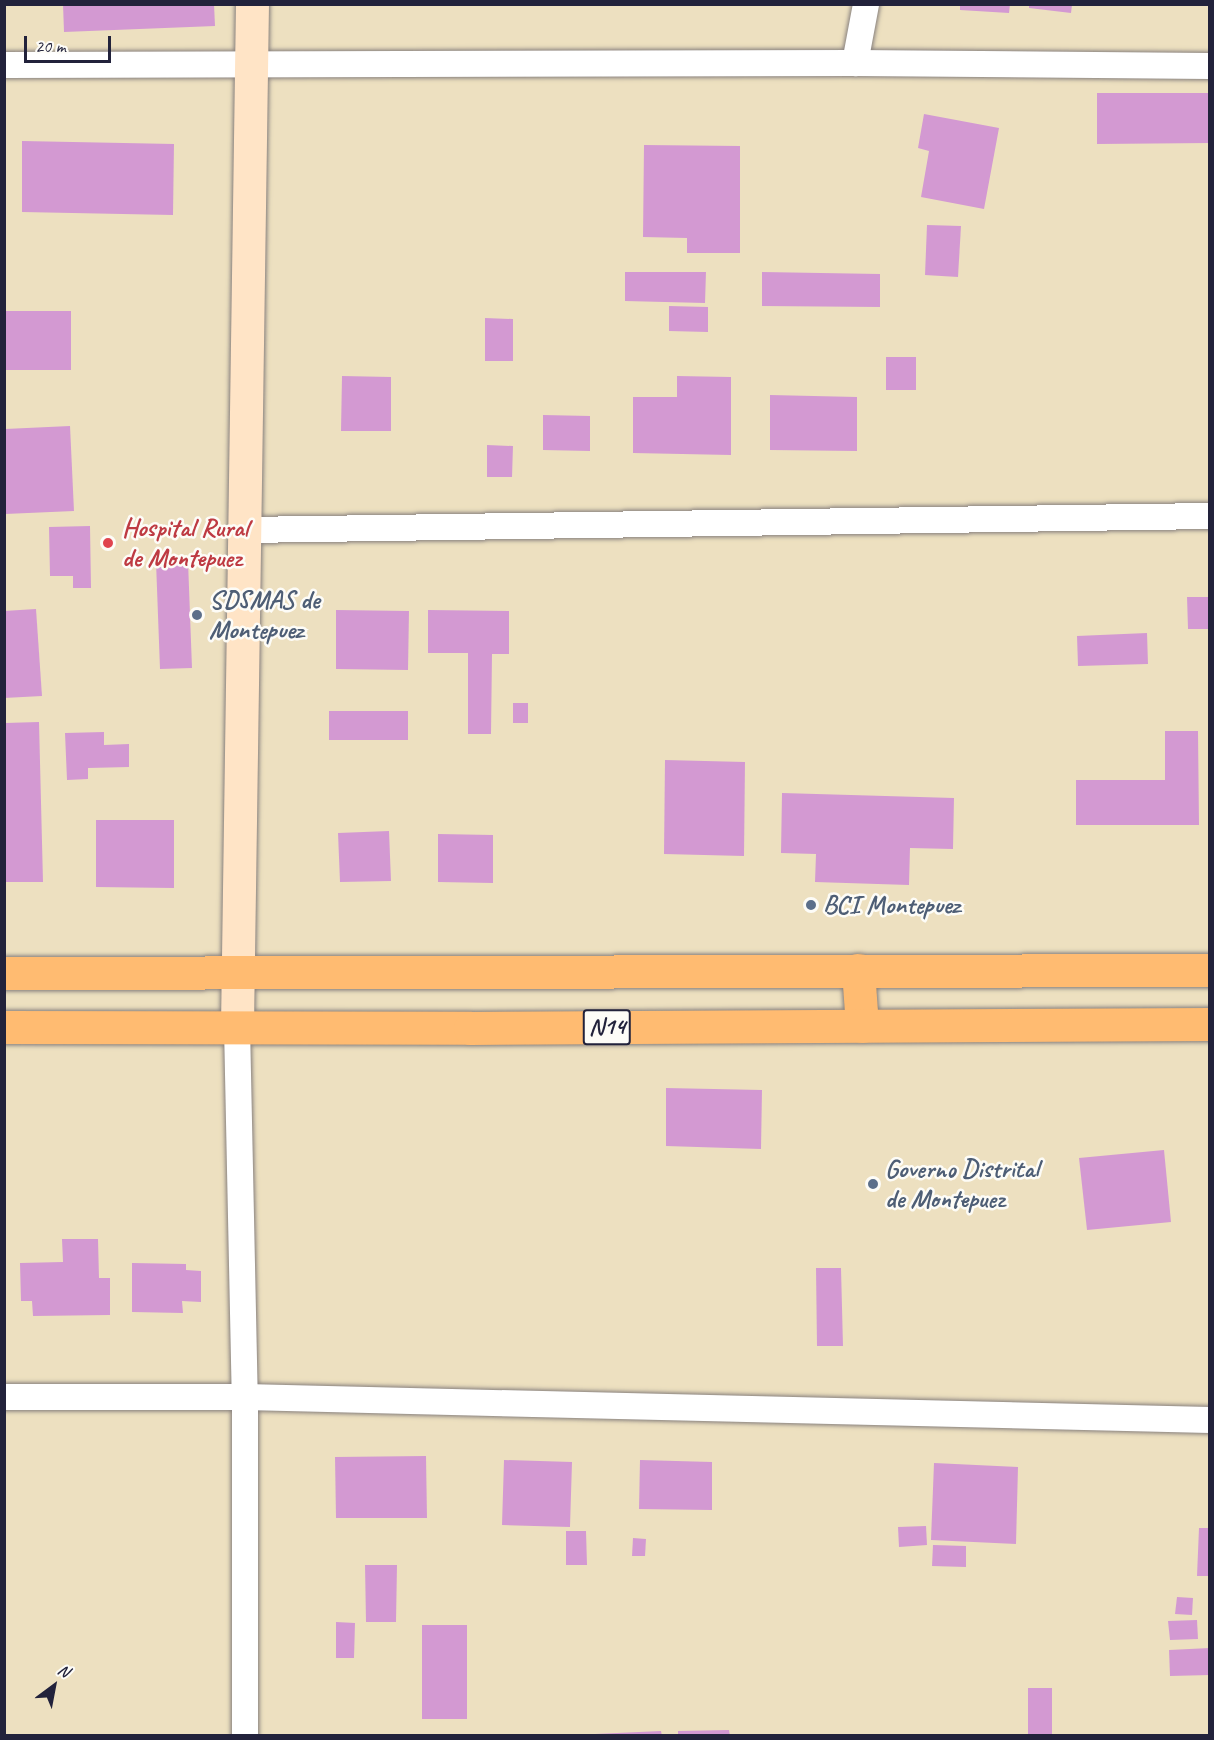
<!DOCTYPE html>
<style>
body{margin:0}
#map{position:relative;width:1214px;height:1740px;overflow:hidden;background:#ede0c0;font-family:Caveat,sans-serif}
div>[style]{position:absolute}
[style*='--x']{left:calc(var(--x)*1px);top:calc(var(--y)*1px);width:calc(var(--w)*1px);rotate:calc(var(--a)*1deg)}
.building>*{inset:0;background:#d399d2}
.roads{filter:drop-shadow(0 0 2px #88817e) drop-shadow(0 0 2px #88817e)}
.minor>*{height:26px;margin:-13px;padding:0 13px;transform-origin:13px;border-radius:13px;background:#fff}
.secondary>*{height:33px;margin:-16.5px;padding:0 16.5px;transform-origin:16.5px;border-radius:16.5px;background:#ffe4c6}
.primary>*{height:33px;margin:-16.5px;padding:0 16.5px;transform-origin:16.5px;border-radius:16.5px;background:#ffbb71}
.dots>*{width:16px;height:16px;translate:-50% -50%;box-sizing:border-box;border:3px solid #fdfcf7;border-radius:50%}
span{translate:-50% -50%;white-space:nowrap;text-align:center;line-height:1.15;-webkit-text-stroke:5px #fdfcf7;paint-order:stroke}
.shield-label span{padding:2px 4px;background:#fdfcf7;border:2px solid;border-radius:4px;-webkit-text-stroke-width:0}
.shield-label{font-size:24px;color:#22223b;font-weight:700}
.health-label{font-size:26px;color:#be3a42;font-weight:700}
.left{translate:0 -50%;text-align:left}
.service-label{font-size:26px;color:#4e5e75;font-weight:700}
.frame{position:absolute;inset:0;border:6px solid #22223b;pointer-events:none}
.north{position:absolute;left:24px;top:1656px;width:60px;height:60px;-webkit-text-stroke:4px #fdfcf7;paint-order:stroke;rotate:32deg;font-size:16px;font-weight:700;line-height:24px;text-align:center;color:#22223b}
.north::after{content:'';display:block;margin:auto;width:21px;height:27px;background:#22223b;clip-path:polygon(50% 0,100% 100%,50% 72%,0 100%)}
.scale{position:absolute;left:24px;top:36px;width:87px;height:27px;box-sizing:border-box;border:3px solid #22223b;border-top:0;padding-left:8px;font-size:18px;line-height:21px;white-space:nowrap;color:#22223b;-webkit-text-stroke:4px #fdfcf7;paint-order:stroke}
</style>
<div id="map">
<div class="building">
<i style="clip-path:polygon(63px 4px,214px 4px,215px 26px,64px 32px)"></i>
<i style="clip-path:polygon(960px 4px,1010px 4px,1009px 13px,960px 10px)"></i>
<i style="clip-path:polygon(1029px 5px,1072px 5px,1071px 13px,1029px 8px)"></i>
<i style="clip-path:polygon(1097px 93px,1210px 93px,1210px 143px,1097px 144px)"></i>
<i style="clip-path:polygon(924px 114px,999px 128px,984px 209px,921px 197px,929px 151px,918px 148px)"></i>
<i style="clip-path:polygon(22px 141px,174px 144px,173px 215px,22px 212px)"></i>
<i style="clip-path:polygon(644px 145px,740px 146px,740px 253px,687px 253px,687px 238px,643px 237px)"></i>
<i style="clip-path:polygon(927px 225px,961px 226px,958px 277px,925px 275px)"></i>
<i style="clip-path:polygon(625px 272px,706px 272px,705px 303px,625px 301px)"></i>
<i style="clip-path:polygon(762px 272px,880px 274px,880px 307px,762px 306px)"></i>
<i style="clip-path:polygon(669px 306px,708px 307px,708px 332px,669px 331px)"></i>
<i style="clip-path:polygon(4px 311px,71px 311px,71px 370px,4px 370px)"></i>
<i style="clip-path:polygon(485px 318px,513px 319px,513px 361px,485px 361px)"></i>
<i style="clip-path:polygon(886px 357px,916px 357px,916px 390px,886px 390px)"></i>
<i style="clip-path:polygon(342px 376px,391px 377px,391px 431px,341px 431px)"></i>
<i style="clip-path:polygon(677px 376px,731px 377px,731px 455px,633px 453px,633px 397px,677px 397px)"></i>
<i style="clip-path:polygon(770px 395px,857px 397px,857px 451px,770px 450px)"></i>
<i style="clip-path:polygon(543px 415px,590px 416px,590px 451px,543px 450px)"></i>
<i style="clip-path:polygon(70px 426px,74px 511px,5px 514px,5px 429px)"></i>
<i style="clip-path:polygon(487px 445px,513px 446px,512px 477px,487px 477px)"></i>
<i style="clip-path:polygon(90px 526px,91px 588px,73px 588px,73px 576px,50px 576px,49px 527px)"></i>
<i style="clip-path:polygon(188px 561px,192px 668px,160px 669px,156px 562px)"></i>
<i style="clip-path:polygon(1187px 597px,1210px 597px,1210px 629px,1188px 629px)"></i>
<i style="clip-path:polygon(36px 609px,42px 696px,4px 698px,4px 611px)"></i>
<i style="clip-path:polygon(336px 610px,409px 611px,408px 670px,336px 669px)"></i>
<i style="clip-path:polygon(428px 610px,509px 611px,509px 654px,492px 654px,491px 734px,468px 734px,468px 653px,428px 653px)"></i>
<i style="clip-path:polygon(1147px 633px,1148px 664px,1078px 666px,1077px 636px)"></i>
<i style="clip-path:polygon(513px 703px,528px 703px,528px 723px,513px 723px)"></i>
<i style="clip-path:polygon(329px 711px,408px 711px,408px 740px,329px 740px)"></i>
<i style="clip-path:polygon(39px 722px,43px 882px,5px 882px,5px 723px)"></i>
<i style="clip-path:polygon(1165px 731px,1198px 731px,1199px 825px,1076px 825px,1076px 780px,1165px 780px)"></i>
<i style="clip-path:polygon(104px 732px,104px 745px,129px 744px,129px 767px,88px 768px,88px 779px,67px 780px,65px 733px)"></i>
<i style="clip-path:polygon(665px 760px,745px 762px,744px 856px,664px 854px)"></i>
<i style="clip-path:polygon(782px 793px,954px 798px,953px 849px,910px 848px,909px 885px,815px 882px,816px 854px,781px 853px)"></i>
<i style="clip-path:polygon(96px 820px,174px 820px,174px 888px,96px 887px)"></i>
<i style="clip-path:polygon(389px 831px,391px 881px,340px 882px,338px 833px)"></i>
<i style="clip-path:polygon(438px 834px,493px 835px,493px 883px,438px 882px)"></i>
<i style="clip-path:polygon(666px 1088px,762px 1090px,761px 1149px,666px 1146px)"></i>
<i style="clip-path:polygon(1164px 1150px,1171px 1222px,1087px 1230px,1079px 1158px)"></i>
<i style="clip-path:polygon(62px 1239px,98px 1239px,99px 1278px,110px 1278px,110px 1315px,33px 1316px,32px 1301px,21px 1301px,20px 1263px,63px 1262px)"></i>
<i style="clip-path:polygon(132px 1263px,186px 1264px,186px 1270px,201px 1271px,201px 1302px,182px 1301px,183px 1313px,132px 1312px)"></i>
<i style="clip-path:polygon(816px 1268px,841px 1268px,843px 1346px,817px 1346px)"></i>
<i style="clip-path:polygon(426px 1456px,427px 1518px,336px 1518px,335px 1457px)"></i>
<i style="clip-path:polygon(504px 1460px,572px 1462px,570px 1527px,502px 1525px)"></i>
<i style="clip-path:polygon(640px 1460px,712px 1462px,712px 1510px,639px 1509px)"></i>
<i style="clip-path:polygon(934px 1463px,1018px 1467px,1016px 1544px,931px 1540px)"></i>
<i style="clip-path:polygon(926px 1526px,927px 1545px,899px 1547px,898px 1527px)"></i>
<i style="clip-path:polygon(1199px 1528px,1210px 1528px,1210px 1576px,1197px 1576px)"></i>
<i style="clip-path:polygon(566px 1531px,586px 1531px,587px 1565px,566px 1565px)"></i>
<i style="clip-path:polygon(633px 1538px,646px 1539px,645px 1556px,632px 1556px)"></i>
<i style="clip-path:polygon(933px 1545px,966px 1546px,966px 1567px,932px 1566px)"></i>
<i style="clip-path:polygon(365px 1565px,397px 1565px,396px 1622px,366px 1622px)"></i>
<i style="clip-path:polygon(1177px 1597px,1193px 1598px,1192px 1615px,1175px 1614px)"></i>
<i style="clip-path:polygon(1197px 1620px,1198px 1639px,1170px 1640px,1168px 1621px)"></i>
<i style="clip-path:polygon(336px 1622px,355px 1623px,354px 1658px,336px 1658px)"></i>
<i style="clip-path:polygon(422px 1625px,467px 1625px,467px 1719px,422px 1719px)"></i>
<i style="clip-path:polygon(1210px 1648px,1210px 1675px,1170px 1676px,1169px 1650px)"></i>
<i style="clip-path:polygon(1028px 1688px,1052px 1688px,1052px 1736px,1028px 1736px)"></i>
<i style="clip-path:polygon(729px 1730px,730px 1736px,678px 1736px,678px 1731px)"></i>
<i style="clip-path:polygon(661px 1731px,662px 1736px,595px 1736px,595px 1734px)"></i>
</div>
<div class="roads">
<div class="minor">
<i style="--x:855;--y:63;--w:60;--a:-79.4"></i>
<i style="--x:4;--y:65;--w:851;--a:-0.13"></i>
<i style="--x:855;--y:63;--w:355;--a:0.5"></i>
<i style="--x:244;--y:530;--w:966;--a:-0.83"></i>
<i style="--x:237;--y:1026;--w:371;--a:88.8"></i>
<i style="--x:245;--y:1397;--w:339;--a:90"></i>
<i style="--x:4;--y:1397;--w:241;--a:0"></i>
<i style="--x:245;--y:1397;--w:965;--a:1.37"></i>
</div>
<div class="secondary">
<i style="--x:237;--y:1026;--w:1022;--a:-89.16"></i>
</div>
<div class="primary">
<i style="--x:858;--y:970;--w:56;--a:85.9"></i>
<i style="--x:4;--y:973;--w:1206;--a:-0.14"></i>
<i style="--x:4;--y:1027;--w:466;--a:0.1"></i>
<i style="--x:470;--y:1028;--w:740;--a:-0.31"></i>
</div>
</div>
<div class="dots">
<i style="left:108px;top:543px;background:#e0444e"></i>
<i style="left:197px;top:615px;background:#5c6f8a"></i>
<i style="left:811px;top:905px;background:#5c6f8a"></i>
<i style="left:873px;top:1184px;background:#5c6f8a"></i>
</div>
<div class="shield-label">
<span style="left:607px;top:1027px">N14</span>
</div>
<div class="health-label">
<span class="left" style="left:122px;top:543px">Hospital Rural<br>de Montepuez</span>
</div>
<div class="service-label">
<span class="left" style="left:209px;top:615px">SDSMAS de<br>Montepuez</span>
<span class="left" style="left:823px;top:905px">BCI Montepuez</span>
<span class="left" style="left:885px;top:1184px">Governo Distrital<br>de Montepuez</span>
</div>
<div class="frame"></div>
<div class="north">N</div>
<div class="scale">20 m</div>
</div>
